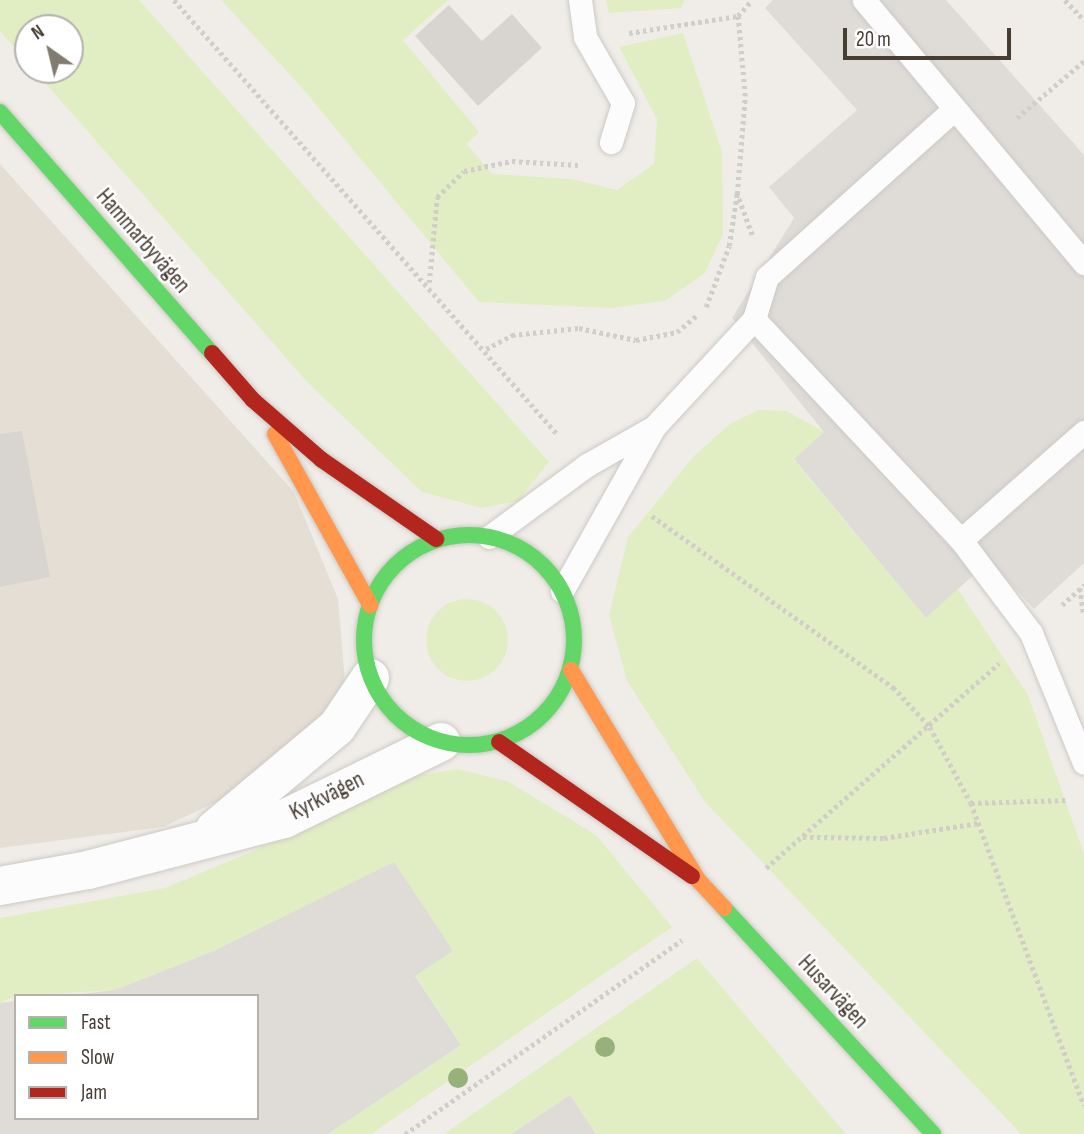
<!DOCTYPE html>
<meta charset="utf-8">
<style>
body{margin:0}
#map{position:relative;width:1084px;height:1134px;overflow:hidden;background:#f0ede8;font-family:"Sofia Sans Condensed",sans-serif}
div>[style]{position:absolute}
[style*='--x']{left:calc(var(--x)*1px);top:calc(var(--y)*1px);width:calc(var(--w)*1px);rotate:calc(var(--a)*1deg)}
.residential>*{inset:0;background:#e5ded4}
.green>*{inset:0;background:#e1eec4}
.round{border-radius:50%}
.parking>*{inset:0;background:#dfdcd8}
.building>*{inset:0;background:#d8d4cf}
.path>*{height:4.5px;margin-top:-2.25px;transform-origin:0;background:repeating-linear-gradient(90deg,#d1cdc9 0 3.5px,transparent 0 7px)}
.roads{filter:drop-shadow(0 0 2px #cdc9c4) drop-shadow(0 0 2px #cdc9c4)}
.lane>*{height:23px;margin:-11.5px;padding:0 11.5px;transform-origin:11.5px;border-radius:11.5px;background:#fdfcfc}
.street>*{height:38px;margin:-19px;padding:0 19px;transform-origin:19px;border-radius:19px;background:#fdfcfc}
.fast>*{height:16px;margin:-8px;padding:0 8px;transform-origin:8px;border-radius:8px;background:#63d668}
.fast>.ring{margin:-8px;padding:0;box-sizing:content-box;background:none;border:16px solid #63d668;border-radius:50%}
.slow>*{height:16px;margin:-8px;padding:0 8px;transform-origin:8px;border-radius:8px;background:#ff974d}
.jam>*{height:16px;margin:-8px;padding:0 8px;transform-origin:8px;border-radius:8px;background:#b3261e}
.trees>*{width:20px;height:20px;margin:-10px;border-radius:50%;background:#97b17a}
span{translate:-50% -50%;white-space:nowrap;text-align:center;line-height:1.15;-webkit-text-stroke:5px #fff;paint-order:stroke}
.street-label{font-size:23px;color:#473d33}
.legend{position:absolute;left:14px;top:994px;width:245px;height:126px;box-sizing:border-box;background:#fff;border:2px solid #b5b1ad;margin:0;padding:9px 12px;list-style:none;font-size:21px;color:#473d33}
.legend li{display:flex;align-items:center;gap:14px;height:35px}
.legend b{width:35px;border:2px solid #b5b1ad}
.north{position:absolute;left:14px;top:14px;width:70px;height:70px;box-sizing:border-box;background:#fff;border:2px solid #b5b1ad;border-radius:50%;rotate:326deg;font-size:19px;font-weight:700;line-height:28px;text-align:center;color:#473d33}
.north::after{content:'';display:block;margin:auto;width:24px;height:32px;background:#827b72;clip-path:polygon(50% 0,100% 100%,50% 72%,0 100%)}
.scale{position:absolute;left:843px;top:28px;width:168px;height:32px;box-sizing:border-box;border:4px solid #473d33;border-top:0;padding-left:9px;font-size:21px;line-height:24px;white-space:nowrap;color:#473d33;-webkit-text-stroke:5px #fff;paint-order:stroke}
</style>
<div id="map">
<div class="residential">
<i style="clip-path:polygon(0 164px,294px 492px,338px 599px,345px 683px,299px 745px,231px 795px,163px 827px,0 848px)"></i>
</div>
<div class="green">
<i style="clip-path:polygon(0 0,139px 0,549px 462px,518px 501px,482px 508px,422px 492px,308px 383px,34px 70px,70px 70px,70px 28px,28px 28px,28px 63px,0 31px)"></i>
<i style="clip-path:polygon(221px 0,448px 0,403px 40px,479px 132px,467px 144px,492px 174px,572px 179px,617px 190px,654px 164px,657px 119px,619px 47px,683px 33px,722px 152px,723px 234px,705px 273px,665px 301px,611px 308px,479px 302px,303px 89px)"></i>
<i style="clip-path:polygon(606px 0,685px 0,681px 8px,609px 13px)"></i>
<i style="clip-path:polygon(759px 410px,786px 411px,825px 432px,794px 460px,926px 618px,958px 589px,1028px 695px,1084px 854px,1084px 1134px,1021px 1134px,705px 802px,627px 681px,609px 615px,628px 537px,694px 456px,731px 423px)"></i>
<i class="round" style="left:426px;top:599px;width:82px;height:82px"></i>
<i style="clip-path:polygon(457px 769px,507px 781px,596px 835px,672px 927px,371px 1134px,328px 1134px,461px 1045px,415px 975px,452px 951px,216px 950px,115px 990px,16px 996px,0 1003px,0 918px,165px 888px,322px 822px,405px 778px)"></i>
<i style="clip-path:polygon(697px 958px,846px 1134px,596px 1134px,570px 1095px,511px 1134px,444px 1134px)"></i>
</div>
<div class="parking">
<i style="clip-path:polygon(773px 0,946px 0,1084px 155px,1084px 563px,1034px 609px,989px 561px,926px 618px,794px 459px,824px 432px,732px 318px,794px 218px,769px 187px,857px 110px,765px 8px)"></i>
<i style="clip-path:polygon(394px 862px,453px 951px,415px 976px,461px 1045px,328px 1134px,0 1134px,0 1003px,16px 1001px,16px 1118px,257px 1118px,257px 996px,64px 996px,115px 990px,216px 950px)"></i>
<i style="clip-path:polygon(570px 1095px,596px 1134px,511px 1134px)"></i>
</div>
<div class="building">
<i style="clip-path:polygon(449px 5px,482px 41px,512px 14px,542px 48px,478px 106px,415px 36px)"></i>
<i style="clip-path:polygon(22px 431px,50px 577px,0 587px,0 434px)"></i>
</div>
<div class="path">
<i style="--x:174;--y:0;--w:580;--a:48.56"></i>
<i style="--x:1065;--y:0;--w:28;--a:46"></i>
<i style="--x:629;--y:33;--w:109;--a:-8.9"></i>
<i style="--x:1017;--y:118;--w:88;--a:-40.4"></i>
<i style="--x:752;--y:235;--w:44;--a:-110.1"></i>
<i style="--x:737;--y:194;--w:98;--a:-85.3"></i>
<i style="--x:745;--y:96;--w:80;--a:-95"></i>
<i style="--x:738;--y:16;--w:21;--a:-49"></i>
<i style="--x:429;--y:283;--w:86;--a:-84.7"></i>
<i style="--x:437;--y:197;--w:37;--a:-44"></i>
<i style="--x:464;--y:171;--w:49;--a:-11.8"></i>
<i style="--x:512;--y:161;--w:66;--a:3.5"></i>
<i style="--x:706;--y:307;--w:65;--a:-69.3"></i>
<i style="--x:729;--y:246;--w:53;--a:-81.3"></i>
<i style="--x:486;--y:349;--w:30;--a:-28"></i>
<i style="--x:512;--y:335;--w:67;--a:-6"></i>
<i style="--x:579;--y:328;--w:58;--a:11.9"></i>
<i style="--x:636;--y:340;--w:42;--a:-11"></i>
<i style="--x:677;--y:332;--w:26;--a:-40"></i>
<i style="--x:652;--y:516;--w:296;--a:35.4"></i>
<i style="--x:893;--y:687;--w:54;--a:47.2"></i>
<i style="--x:930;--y:727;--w:86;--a:61.7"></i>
<i style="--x:971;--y:803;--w:323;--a:69.5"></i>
<i style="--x:1080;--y:588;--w:27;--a:82"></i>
<i style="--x:1062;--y:605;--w:30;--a:-42"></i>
<i style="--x:971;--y:803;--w:95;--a:-1.8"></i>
<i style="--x:803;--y:837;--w:81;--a:0.7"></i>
<i style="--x:884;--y:838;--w:95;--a:-9.1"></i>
<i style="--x:766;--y:868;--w:310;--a:-41.3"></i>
<i style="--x:405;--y:1134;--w:338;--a:-35"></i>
</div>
<div class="roads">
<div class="lane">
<i style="--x:580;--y:0;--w:37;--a:82"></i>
<i style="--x:585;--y:37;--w:76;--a:60.1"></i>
<i style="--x:623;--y:103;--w:41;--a:107.1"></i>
<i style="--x:864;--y:0;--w:343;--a:50.1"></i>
<i style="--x:754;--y:319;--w:44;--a:-72.8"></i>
<i style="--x:767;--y:277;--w:251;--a:-41.9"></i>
<i style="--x:489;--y:537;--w:122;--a:-36.3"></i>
<i style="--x:587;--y:465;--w:77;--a:-29.6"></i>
<i style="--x:961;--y:540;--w:164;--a:-41.3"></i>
<i style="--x:562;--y:591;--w:188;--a:-60.7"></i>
<i style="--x:654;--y:427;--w:147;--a:-47.2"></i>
<i style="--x:754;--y:319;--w:303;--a:46.9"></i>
<i style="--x:961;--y:540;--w:116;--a:53"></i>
<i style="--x:1031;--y:633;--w:140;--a:67.8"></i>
</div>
<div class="street">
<i style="--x:215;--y:829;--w:159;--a:-39.9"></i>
<i style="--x:337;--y:727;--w:59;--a:-56"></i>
<i style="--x:0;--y:886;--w:89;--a:-10.3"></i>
<i style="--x:88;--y:870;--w:203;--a:-14.6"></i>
<i style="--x:284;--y:819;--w:175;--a:-26.1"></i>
</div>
<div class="fast">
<i style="--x:0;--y:112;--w:321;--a:48.7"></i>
<i class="ring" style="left:364px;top:535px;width:194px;height:194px"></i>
<i style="--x:724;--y:908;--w:308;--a:47.2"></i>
</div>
<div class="slow">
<i style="--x:275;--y:434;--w:196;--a:60.9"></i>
<i style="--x:571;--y:670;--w:247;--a:58.8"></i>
<i style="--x:699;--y:881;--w:37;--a:47"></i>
</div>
<div class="jam">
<i style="--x:212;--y:353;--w:62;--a:48.9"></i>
<i style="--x:253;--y:400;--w:91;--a:41"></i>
<i style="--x:322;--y:460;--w:139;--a:34.7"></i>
<i style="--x:499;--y:742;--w:235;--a:34.8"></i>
</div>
</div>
<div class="trees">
<i style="left:605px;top:1047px"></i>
<i style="left:458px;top:1078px"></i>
</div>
<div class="street-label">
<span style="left:143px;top:241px;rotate:49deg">Hammarbyvägen</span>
<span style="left:327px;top:796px;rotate:-27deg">Kyrkvägen</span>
<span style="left:833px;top:992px;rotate:47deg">Husarvägen</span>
</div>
<ul class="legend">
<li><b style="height:9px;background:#63d668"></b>Fast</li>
<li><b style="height:9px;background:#ff974d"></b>Slow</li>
<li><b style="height:9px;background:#b3261e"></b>Jam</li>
</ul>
<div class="north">N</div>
<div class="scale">20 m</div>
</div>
